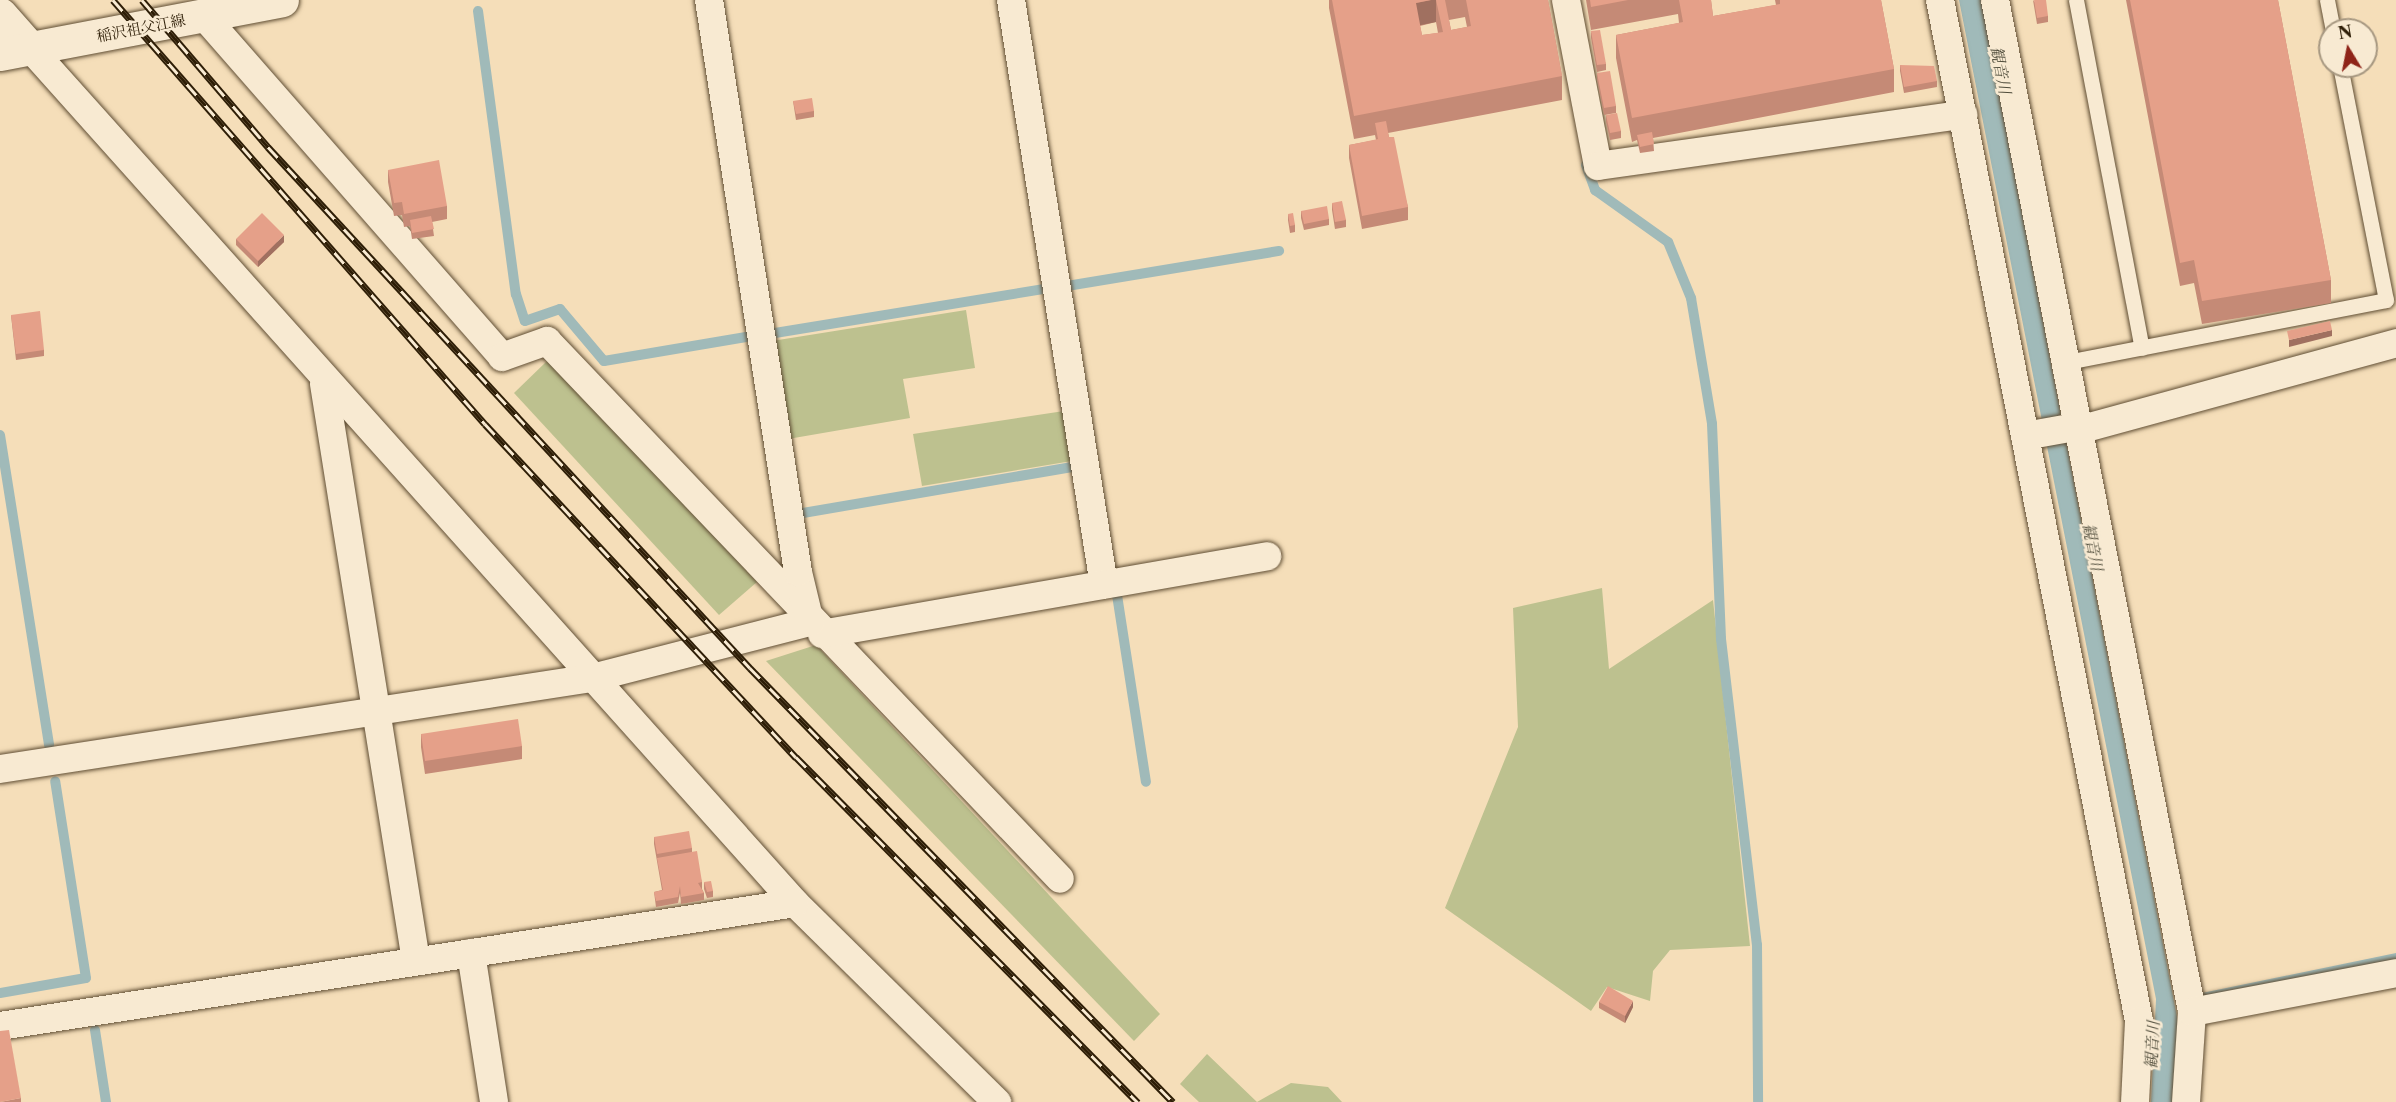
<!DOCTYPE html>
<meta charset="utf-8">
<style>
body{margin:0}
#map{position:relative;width:2396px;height:1102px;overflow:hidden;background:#f5deb9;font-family:"Libre Caslon Text","Noto Serif JP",serif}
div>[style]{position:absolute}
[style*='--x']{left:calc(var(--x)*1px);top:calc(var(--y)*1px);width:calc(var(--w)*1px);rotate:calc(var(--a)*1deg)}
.green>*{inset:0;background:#bdc18f}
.water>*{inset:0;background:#a0bab9}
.stream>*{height:10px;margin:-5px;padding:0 5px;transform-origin:5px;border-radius:5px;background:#a0bab9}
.roads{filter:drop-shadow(0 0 2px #604e34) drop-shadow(0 0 2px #604e34)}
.lane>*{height:15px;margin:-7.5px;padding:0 7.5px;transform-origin:7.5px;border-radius:7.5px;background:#f8ead2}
.street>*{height:28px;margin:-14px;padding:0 14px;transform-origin:14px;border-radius:14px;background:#f8ead2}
.secondary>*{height:33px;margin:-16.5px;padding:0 16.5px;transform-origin:16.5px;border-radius:16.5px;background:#f8ead2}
.rail>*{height:7px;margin-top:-3.5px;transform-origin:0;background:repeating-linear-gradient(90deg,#f8ead2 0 14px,#2e1e07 0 28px);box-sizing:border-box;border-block:2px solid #2e1e07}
.wall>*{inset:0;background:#c58a76}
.shaded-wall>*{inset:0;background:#a07060}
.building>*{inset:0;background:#e5a089}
span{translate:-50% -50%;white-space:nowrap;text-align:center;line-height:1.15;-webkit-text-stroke:5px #f8ead2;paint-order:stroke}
.street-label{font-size:15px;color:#2e1e07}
.water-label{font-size:16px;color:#504d3c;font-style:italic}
.north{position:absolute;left:2318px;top:18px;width:60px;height:60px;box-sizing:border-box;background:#f8ead2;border:2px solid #a79881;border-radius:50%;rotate:350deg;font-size:16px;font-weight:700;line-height:24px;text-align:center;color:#2e1e07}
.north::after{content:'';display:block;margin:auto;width:21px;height:27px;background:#8f2418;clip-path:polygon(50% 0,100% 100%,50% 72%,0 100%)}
</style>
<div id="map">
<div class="green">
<i style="clip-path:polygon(966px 310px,975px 368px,903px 379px,910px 418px,788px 439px,772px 341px)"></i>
<i style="clip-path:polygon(548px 360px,757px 582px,719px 615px,514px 393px)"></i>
<i style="clip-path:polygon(1064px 411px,1072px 461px,922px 486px,913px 434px)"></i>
<i style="clip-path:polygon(1602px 588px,1609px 669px,1713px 600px,1750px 946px,1670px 950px,1653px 971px,1650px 1001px,1607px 987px,1591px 1011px,1445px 908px,1518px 727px,1513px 608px)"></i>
<i style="clip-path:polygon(816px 645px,1160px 1014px,1134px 1041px,766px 661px)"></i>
<i style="clip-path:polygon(1207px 1054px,1257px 1102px,1291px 1083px,1328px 1087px,1342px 1102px,1199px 1102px,1180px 1084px)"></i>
</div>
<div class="water">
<i style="clip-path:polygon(1959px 0,1981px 0,2178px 1022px,2173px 1102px,2151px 1102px,2156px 999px)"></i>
</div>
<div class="stream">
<i style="--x:478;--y:11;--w:286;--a:82.4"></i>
<i style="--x:516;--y:294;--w:28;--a:72"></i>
<i style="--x:525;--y:321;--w:37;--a:-19"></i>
<i style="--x:560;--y:309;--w:68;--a:49.8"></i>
<i style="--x:604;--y:361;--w:144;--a:-9.6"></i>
<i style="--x:1586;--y:165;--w:27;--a:70"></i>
<i style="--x:1595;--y:190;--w:90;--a:35.5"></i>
<i style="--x:1668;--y:242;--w:61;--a:67.7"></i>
<i style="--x:1691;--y:298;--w:128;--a:80.5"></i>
<i style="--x:1712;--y:424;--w:215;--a:87.6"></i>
<i style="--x:1721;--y:639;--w:308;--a:83.3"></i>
<i style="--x:1757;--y:945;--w:157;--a:89.6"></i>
<i style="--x:1067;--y:286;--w:215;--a:-9.4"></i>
<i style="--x:775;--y:333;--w:273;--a:-9.3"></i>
<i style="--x:0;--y:435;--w:314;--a:81"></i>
<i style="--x:803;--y:513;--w:273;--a:-9.7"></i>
<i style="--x:1117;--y:595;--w:189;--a:81.2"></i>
<i style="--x:0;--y:993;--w:87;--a:-9.9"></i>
<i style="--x:86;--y:978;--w:199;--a:-98.9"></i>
<i style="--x:2203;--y:998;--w:197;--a:-11.7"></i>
<i style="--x:95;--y:1030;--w:73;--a:81.3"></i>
</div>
<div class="roads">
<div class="lane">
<i style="--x:2076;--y:0;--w:354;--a:79.3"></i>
<i style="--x:2327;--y:0;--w:31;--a:79"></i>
<i style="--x:2062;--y:363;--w:330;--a:-11"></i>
<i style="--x:2386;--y:300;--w:238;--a:-101.1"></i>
</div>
<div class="street">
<i style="--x:1011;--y:0;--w:592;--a:80.97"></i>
<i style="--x:1566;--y:0;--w:169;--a:79.1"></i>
<i style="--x:1598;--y:166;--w:369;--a:-8"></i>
<i style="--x:1940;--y:0;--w:1040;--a:78.97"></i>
<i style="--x:2139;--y:1021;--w:81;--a:92.8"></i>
<i style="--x:1995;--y:0;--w:1031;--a:78.98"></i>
<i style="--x:2192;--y:1012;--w:90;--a:93.8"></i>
<i style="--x:203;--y:15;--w:454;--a:48.8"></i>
<i style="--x:502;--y:357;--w:48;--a:-19.6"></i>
<i style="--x:547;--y:341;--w:743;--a:46.36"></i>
<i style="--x:31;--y:49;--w:1146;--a:48.18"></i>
<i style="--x:795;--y:903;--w:284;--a:44.6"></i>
<i style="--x:324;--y:384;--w:584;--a:80.94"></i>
<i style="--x:2075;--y:431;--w:333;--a:-15.3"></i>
<i style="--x:2025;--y:436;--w:51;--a:-10.2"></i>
<i style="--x:822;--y:634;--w:452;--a:-9.9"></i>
<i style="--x:0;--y:769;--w:599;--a:-8.74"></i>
<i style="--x:592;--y:678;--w:225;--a:-14.4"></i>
<i style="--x:810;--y:622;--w:51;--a:-103.5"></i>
<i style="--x:798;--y:572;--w:579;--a:-98.84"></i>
<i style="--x:471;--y:953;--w:151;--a:81.2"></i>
<i style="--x:2192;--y:1012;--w:208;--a:-10.8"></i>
<i style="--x:0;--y:1026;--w:804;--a:-8.79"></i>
</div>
<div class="secondary">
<i style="--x:0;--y:14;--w:47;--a:48.5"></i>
<i style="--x:0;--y:54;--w:287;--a:-10.8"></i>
</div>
</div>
<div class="rail">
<i style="--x:113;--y:0;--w:564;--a:48.74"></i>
<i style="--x:485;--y:424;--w:456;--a:47"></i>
<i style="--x:796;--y:757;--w:486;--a:45.3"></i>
<i style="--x:142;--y:0;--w:194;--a:49.4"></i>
<i style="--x:268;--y:147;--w:710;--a:47.23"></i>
<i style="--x:750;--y:668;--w:606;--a:45.74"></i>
</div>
<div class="wall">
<i style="clip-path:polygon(evenodd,1329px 0,1548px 0,1562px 76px,1562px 100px,1388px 133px,1408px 207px,1408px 220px,1362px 229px,1349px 158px,1349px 145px,1376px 140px,1375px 135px,1354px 139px,1329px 8px,1329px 0,1465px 17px,1467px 27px,1451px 30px,1449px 20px,1465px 17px,1329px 0,1436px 22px,1438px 33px,1422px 35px,1420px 26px,1436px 22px)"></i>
<i style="clip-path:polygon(1586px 0,1711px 0,1713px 16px,1776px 5px,1775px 0,1881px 0,1894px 69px,1894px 92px,1653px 138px,1654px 151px,1640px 153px,1637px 140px,1632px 142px,1616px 58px,1616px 35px,1679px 23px,1678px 14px,1591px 30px)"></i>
<i style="clip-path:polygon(2033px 0,2048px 16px,2048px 22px,2037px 24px)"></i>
<i style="clip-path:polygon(2126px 0,2278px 0,2331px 280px,2331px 303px,2202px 324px,2194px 283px,2180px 286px)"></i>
<i style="clip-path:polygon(1591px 31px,1606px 64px,1606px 70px,1597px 72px,1591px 38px)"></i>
<i style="clip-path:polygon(1900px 65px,1937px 81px,1937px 87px,1904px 93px,1900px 71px)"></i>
<i style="clip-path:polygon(1597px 73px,1616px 106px,1616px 113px,1604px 115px,1597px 79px)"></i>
<i style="clip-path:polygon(793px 101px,814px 111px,814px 117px,796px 120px)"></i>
<i style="clip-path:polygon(1606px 115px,1621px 131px,1621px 138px,1610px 140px,1606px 122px)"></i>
<i style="clip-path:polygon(388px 170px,447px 206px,447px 219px,432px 222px,434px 236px,412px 239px,410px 226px,404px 227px,402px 215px,394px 216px,388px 182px)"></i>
<i style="clip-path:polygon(1332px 203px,1346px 220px,1346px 227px,1335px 229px,1332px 210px)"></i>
<i style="clip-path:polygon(1301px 211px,1329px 219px,1329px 225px,1304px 230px,1301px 218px)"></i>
<i style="clip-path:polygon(1288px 214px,1295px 225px,1295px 232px,1290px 233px,1288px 220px)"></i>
<i style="clip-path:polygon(236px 239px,284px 242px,258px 267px,236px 245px)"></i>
<i style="clip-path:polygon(11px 315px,44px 350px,44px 356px,16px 360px)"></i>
<i style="clip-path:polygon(421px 734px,522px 746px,522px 759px,425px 774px,421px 747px)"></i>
<i style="clip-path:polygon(654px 837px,692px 848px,692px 852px,702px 882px,702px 889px,704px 893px,704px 900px,681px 904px,680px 893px,678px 903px,656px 907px,654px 892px,662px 890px,654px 844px)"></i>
<i style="clip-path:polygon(704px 882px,713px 891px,713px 897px,707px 898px,704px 889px)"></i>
<i style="clip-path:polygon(1599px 1002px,1633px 1007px,1625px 1023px,1599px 1008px)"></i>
<i style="clip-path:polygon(21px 1098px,21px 1102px,0 1102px)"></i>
</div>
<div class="shaded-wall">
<i style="clip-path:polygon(1431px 0,1436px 0,1436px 22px,1416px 26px,1416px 3px)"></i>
<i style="clip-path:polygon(284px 235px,284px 242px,258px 267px,258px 261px)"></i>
<i style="clip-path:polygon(2332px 330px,2332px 336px,2289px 347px,2289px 340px)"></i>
<i style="clip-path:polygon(1633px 1001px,1633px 1007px,1625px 1023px,1625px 1016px)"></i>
</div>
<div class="building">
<i style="clip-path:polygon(1332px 0,1431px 0,1416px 3px,1422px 35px,1443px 32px,1436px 0,1445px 0,1451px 30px,1471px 26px,1466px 0,1548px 0,1562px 76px,1354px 116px)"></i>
<i style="clip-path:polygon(1590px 0,1628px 0,1591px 7px)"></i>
<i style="clip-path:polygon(1679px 0,1711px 0,1713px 16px,1780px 4px,1780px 0,1881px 0,1894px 69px,1632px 118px,1616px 35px,1683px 22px)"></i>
<i style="clip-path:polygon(2034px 0,2046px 0,2048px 16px,2037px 18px)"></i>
<i style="clip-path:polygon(2130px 0,2278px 0,2331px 280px,2202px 301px,2194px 260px,2180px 263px)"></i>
<i style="clip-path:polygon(1600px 30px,1606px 64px,1597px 65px,1591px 31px)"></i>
<i style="clip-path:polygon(1900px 65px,1934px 66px,1937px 81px,1904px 87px)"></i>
<i style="clip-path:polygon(1610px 71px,1616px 106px,1604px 108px,1597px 73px)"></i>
<i style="clip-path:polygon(812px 98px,814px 111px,796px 114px,793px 101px)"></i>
<i style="clip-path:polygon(1617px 113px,1621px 131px,1610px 133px,1606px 115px)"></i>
<i style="clip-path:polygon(1386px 121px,1389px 137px,1394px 137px,1408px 207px,1362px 216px,1349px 145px,1378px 139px,1375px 123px)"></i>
<i style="clip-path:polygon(1652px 132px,1654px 144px,1640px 147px,1637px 135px)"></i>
<i style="clip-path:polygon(439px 160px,447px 206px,404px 214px,402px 202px,394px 203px,388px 170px)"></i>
<i style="clip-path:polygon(1342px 201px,1346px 220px,1335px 222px,1332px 203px)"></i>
<i style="clip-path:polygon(1327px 206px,1329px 219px,1304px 224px,1301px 211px)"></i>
<i style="clip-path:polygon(262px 213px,284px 235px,258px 261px,236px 239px)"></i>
<i style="clip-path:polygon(1293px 213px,1295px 225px,1290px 226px,1288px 214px)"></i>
<i style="clip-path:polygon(431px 216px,434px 229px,412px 233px,410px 220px)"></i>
<i style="clip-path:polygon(40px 311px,44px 350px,16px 354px,11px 315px)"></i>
<i style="clip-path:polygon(2330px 321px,2332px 330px,2289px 340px,2287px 331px)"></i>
<i style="clip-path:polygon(518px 719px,522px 746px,425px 761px,421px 734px)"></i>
<i style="clip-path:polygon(689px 831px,692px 848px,657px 854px,654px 837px)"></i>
<i style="clip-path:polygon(697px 851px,702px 882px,698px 883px,704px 893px,681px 897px,680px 886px,678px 897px,656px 901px,654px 892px,663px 890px,657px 858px)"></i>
<i style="clip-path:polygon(711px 881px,713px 891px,707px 892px,704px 882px)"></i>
<i style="clip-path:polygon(1608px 986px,1633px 1001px,1625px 1016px,1599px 1002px)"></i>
<i style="clip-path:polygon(9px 1030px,21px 1098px,0 1102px,0 1031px)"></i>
</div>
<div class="street-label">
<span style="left:141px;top:28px;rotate:-11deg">稲沢祖父江線</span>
</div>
<div class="water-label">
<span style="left:2001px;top:70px;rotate:79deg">観音川</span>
<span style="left:2093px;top:547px;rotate:79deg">観音川</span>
<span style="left:2152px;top:1045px;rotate:-87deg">観音川</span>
</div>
<div class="north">N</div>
</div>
